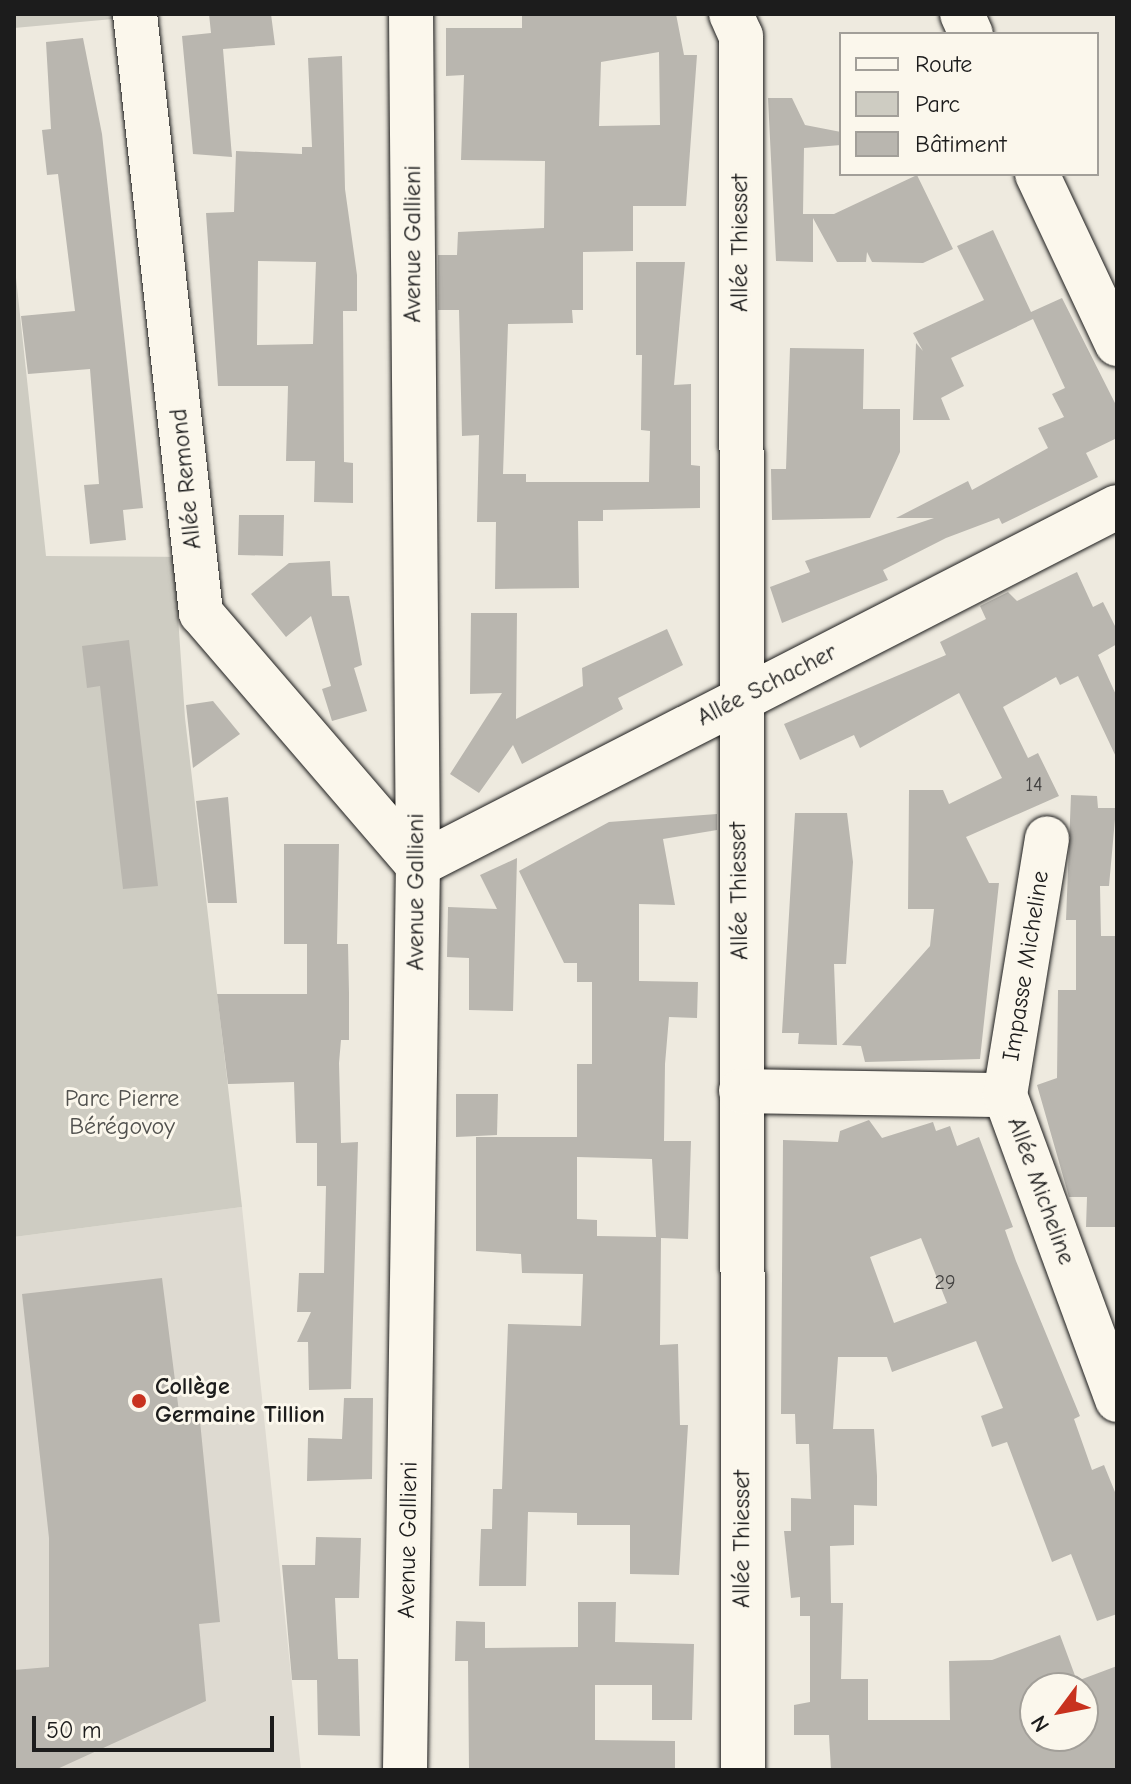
<!DOCTYPE html>
<meta charset="utf-8">
<style>
body{margin:0}
#map{position:relative;width:1131px;height:1784px;overflow:hidden;background:#eeeadf;font-family:"Comic Neue",sans-serif}
div>[style]{position:absolute}
[style*='--x']{left:calc(var(--x)*1px);top:calc(var(--y)*1px);width:calc(var(--w)*1px);rotate:calc(var(--a)*1deg)}
.built>*{inset:0;background:#dedad1}
.green>*{inset:0;background:#ceccc2}
.building>*{inset:0;background:#b9b6af}
.roads{filter:drop-shadow(0 0 2px #1c1c1c) drop-shadow(0 0 2px #1c1c1c)}
.minor>*{height:44px;margin:-22px;padding:0 22px;transform-origin:22px;border-radius:22px;background:#fbf7ec}
.dots>*{width:22px;height:22px;translate:-50% -50%;box-sizing:border-box;border:4px solid #fbf7ec;border-radius:50%}
span{translate:-50% -50%;white-space:nowrap;text-align:center;line-height:1.15;-webkit-text-stroke:6px #fbf7ec;paint-order:stroke}
.number-label{font-size:20px;color:#434241}
.number-label span{-webkit-text-stroke-width:0}
.street-label{font-size:24px;color:#1c1c1c}
.park-label{font-size:24px;color:#51514e}
.poi-label{font-size:24px;color:#1c1c1c;font-weight:700}
.left{translate:0 -50%;text-align:left}
.frame{position:absolute;inset:0;border:16px solid #1c1c1c;pointer-events:none}
.legend{position:absolute;left:839px;top:32px;width:260px;height:144px;box-sizing:border-box;background:#fbf7ec;border:2px solid #a29f99;margin:0;padding:10px 14px;list-style:none;font-size:24px;color:#1c1c1c}
.legend li{display:flex;align-items:center;gap:16px;height:40px}
.legend b{width:40px;border:2px solid #a29f99}
.north{position:absolute;left:1019px;top:1672px;width:80px;height:80px;box-sizing:border-box;background:#fbf7ec;border:2px solid #a29f99;border-radius:50%;rotate:238deg;font-size:22px;font-weight:700;line-height:32px;text-align:center;color:#1c1c1c}
.north::after{content:'';display:block;margin:auto;width:28px;height:36px;background:#c8321e;clip-path:polygon(50% 0,100% 100%,50% 72%,0 100%)}
.scale{position:absolute;left:32px;top:1716px;width:242px;height:36px;box-sizing:border-box;border:4px solid #1c1c1c;border-top:0;padding-left:10px;font-size:24px;line-height:28px;white-space:nowrap;color:#1c1c1c;-webkit-text-stroke:6px #fbf7ec;paint-order:stroke}
</style>
<div id="map">
<div class="built">
<i style="clip-path:polygon(242px 1207px,301px 1770px,14px 1770px,14px 1237px)"></i>
</div>
<div class="green">
<i style="clip-path:polygon(14px 14px,135px 14px,135px 17px,14px 28px)"></i>
<i style="clip-path:polygon(14px 259px,46px 556px,195px 557px,201px 613px,178px 617px,185px 718px,242px 1207px,14px 1237px)"></i>
</div>
<div class="building">
<i style="clip-path:polygon(209px 14px,271px 14px,275px 45px,223px 49px,232px 157px,193px 154px,182px 36px,211px 33px)"></i>
<i style="clip-path:polygon(evenodd,522px 14px,676px 14px,684px 55px,697px 55px,686px 206px,633px 206px,633px 251px,583px 252px,583px 310px,572px 310px,573px 323px,508px 324px,503px 474px,526px 474px,526px 482px,649px 482px,650px 431px,641px 430px,642px 355px,636px 355px,636px 262px,685px 262px,674px 385px,691px 384px,691px 465px,700px 466px,700px 508px,603px 510px,603px 521px,578px 521px,579px 588px,495px 589px,496px 522px,477px 522px,479px 435px,462px 436px,459px 310px,438px 310px,438px 255px,457px 255px,458px 232px,544px 228px,545px 161px,461px 160px,464px 75px,446px 76px,446px 28px,522px 28px,522px 14px,659px 52px,660px 125px,599px 126px,601px 62px,659px 52px)"></i>
<i style="clip-path:polygon(83px 38px,102px 134px,143px 508px,123px 510px,126px 540px,90px 544px,84px 485px,99px 484px,90px 369px,28px 374px,21px 316px,75px 311px,58px 174px,47px 175px,42px 130px,51px 129px,46px 42px)"></i>
<i style="clip-path:polygon(evenodd,342px 56px,345px 189px,357px 275px,357px 311px,343px 311px,344px 462px,353px 463px,353px 503px,314px 502px,315px 461px,286px 461px,288px 386px,218px 386px,206px 213px,234px 212px,236px 151px,302px 154px,302px 147px,312px 147px,308px 58px,342px 56px,258px 261px,316px 262px,313px 344px,257px 345px,258px 261px)"></i>
<i style="clip-path:polygon(768px 98px,792px 98px,805px 125px,841px 132px,841px 145px,804px 148px,803px 214px,834px 214px,917px 175px,953px 249px,923px 263px,872px 262px,867px 252px,866px 262px,837px 262px,813px 218px,813px 262px,776px 261px)"></i>
<i style="clip-path:polygon(993px 230px,1031px 312px,1062px 298px,1117px 407px,1117px 438px,1086px 453px,1098px 477px,1002px 524px,999px 518px,946px 538px,883px 570px,888px 580px,782px 623px,770px 587px,810px 572px,805px 561px,934px 518px,896px 518px,968px 481px,972px 490px,1048px 448px,1038px 428px,1064px 417px,1052px 394px,1065px 388px,1033px 319px,951px 358px,964px 386px,941px 398px,950px 420px,913px 420px,916px 343px,923px 351px,913px 333px,984px 300px,957px 246px)"></i>
<i style="clip-path:polygon(790px 348px,864px 349px,863px 409px,900px 409px,900px 452px,870px 518px,772px 520px,771px 469px,786px 469px)"></i>
<i style="clip-path:polygon(239px 515px,284px 515px,283px 556px,238px 555px)"></i>
<i style="clip-path:polygon(330px 561px,332px 596px,349px 596px,362px 665px,354px 668px,367px 711px,332px 721px,322px 689px,331px 686px,311px 616px,286px 637px,251px 594px,289px 563px)"></i>
<i style="clip-path:polygon(1077px 572px,1093px 607px,1103px 602px,1117px 630px,1117px 644px,1098px 655px,1117px 697px,1117px 759px,1078px 676px,1060px 685px,1056px 677px,1003px 707px,1028px 758px,1038px 753px,1059px 796px,966px 837px,989px 883px,999px 883px,980px 1059px,865px 1062px,861px 1046px,842px 1045px,930px 946px,934px 909px,908px 909px,909px 790px,943px 790px,949px 804px,1002px 778px,959px 693px,860px 748px,854px 735px,800px 760px,784px 724px,946px 655px,940px 642px,986px 619px,980px 606px,1008px 592px,1017px 601px)"></i>
<i style="clip-path:polygon(471px 613px,517px 613px,516px 719px,583px 686px,582px 668px,667px 629px,683px 665px,618px 698px,623px 709px,522px 764px,513px 745px,479px 793px,450px 774px,502px 693px,470px 694px)"></i>
<i style="clip-path:polygon(129px 640px,158px 886px,123px 889px,100px 686px,87px 688px,82px 646px)"></i>
<i style="clip-path:polygon(213px 701px,240px 734px,193px 768px,186px 705px)"></i>
<i style="clip-path:polygon(1071px 795px,1097px 796px,1098px 808px,1116px 808px,1109px 886px,1100px 886px,1101px 936px,1117px 936px,1117px 1227px,1086px 1227px,1087px 1197px,1069px 1197px,1037px 1085px,1057px 1078px,1058px 990px,1076px 990px,1076px 920px,1066px 920px)"></i>
<i style="clip-path:polygon(228px 797px,237px 903px,208px 903px,196px 801px)"></i>
<i style="clip-path:polygon(795px 813px,847px 813px,853px 862px,846px 964px,834px 964px,837px 1045px,798px 1044px,799px 1033px,782px 1033px)"></i>
<i style="clip-path:polygon(evenodd,717px 814px,717px 830px,663px 839px,675px 905px,639px 904px,639px 981px,698px 982px,697px 1018px,669px 1017px,665px 1064px,664px 1141px,691px 1141px,688px 1239px,661px 1238px,660px 1345px,678px 1344px,680px 1425px,688px 1425px,679px 1575px,630px 1574px,630px 1525px,577px 1525px,577px 1513px,528px 1512px,526px 1586px,479px 1586px,481px 1529px,492px 1529px,493px 1489px,502px 1489px,508px 1324px,581px 1326px,583px 1274px,522px 1273px,521px 1254px,476px 1251px,476px 1137px,577px 1137px,577px 1064px,592px 1064px,592px 982px,577px 982px,577px 963px,564px 963px,519px 871px,609px 822px,717px 814px,577px 1157px,652px 1159px,656px 1237px,597px 1236px,597px 1220px,577px 1219px,577px 1157px)"></i>
<i style="clip-path:polygon(284px 844px,339px 844px,337px 944px,348px 944px,349px 993px,349px 1040px,341px 1040px,339px 1063px,341px 1143px,358px 1142px,351px 1389px,309px 1390px,308px 1342px,297px 1342px,311px 1312px,297px 1312px,299px 1273px,324px 1273px,326px 1186px,317px 1186px,317px 1143px,296px 1143px,294px 1082px,228px 1084px,217px 994px,307px 994px,307px 944px,284px 944px)"></i>
<i style="clip-path:polygon(517px 858px,513px 1011px,469px 1010px,469px 958px,447px 957px,448px 907px,497px 909px,480px 875px)"></i>
<i style="clip-path:polygon(456px 1094px,498px 1094px,497px 1135px,456px 1137px)"></i>
<i style="clip-path:polygon(evenodd,869px 1120px,882px 1138px,933px 1122px,936px 1131px,950px 1126px,957px 1146px,979px 1137px,1013px 1227px,1005px 1230px,1016px 1261px,1080px 1416px,1074px 1419px,1092px 1470px,1104px 1465px,1117px 1497px,1117px 1614px,1097px 1621px,1071px 1554px,1052px 1562px,1007px 1442px,992px 1447px,981px 1416px,1003px 1408px,976px 1341px,892px 1372px,887px 1357px,838px 1357px,833px 1429px,874px 1429px,877px 1476px,877px 1506px,854px 1505px,854px 1545px,830px 1546px,831px 1603px,843px 1603px,841px 1679px,868px 1679px,868px 1720px,950px 1720px,949px 1661px,992px 1660px,1060px 1635px,1077px 1681px,1117px 1666px,1117px 1770px,831px 1770px,829px 1735px,794px 1735px,794px 1705px,810px 1702px,810px 1616px,800px 1616px,800px 1597px,791px 1598px,784px 1531px,791px 1531px,791px 1498px,811px 1499px,809px 1444px,796px 1444px,795px 1414px,781px 1414px,783px 1140px,838px 1142px,840px 1131px,869px 1120px,921px 1238px,947px 1303px,894px 1323px,870px 1257px,921px 1238px,869px 1120px,1035px 1688px,1083px 1688px,1083px 1736px,1035px 1736px,1035px 1688px)"></i>
<i style="clip-path:polygon(162px 1278px,179px 1412px,199px 1411px,220px 1622px,199px 1624px,206px 1701px,55px 1770px,14px 1770px,14px 1670px,49px 1667px,49px 1538px,22px 1294px)"></i>
<i style="clip-path:polygon(344px 1398px,373px 1398px,372px 1479px,307px 1481px,308px 1438px,342px 1439px)"></i>
<i style="clip-path:polygon(316px 1537px,361px 1538px,359px 1598px,335px 1598px,338px 1659px,358px 1659px,360px 1736px,318px 1735px,317px 1680px,292px 1680px,282px 1565px,315px 1565px)"></i>
<i style="clip-path:polygon(578px 1602px,616px 1602px,615px 1642px,694px 1644px,692px 1720px,652px 1720px,652px 1685px,595px 1685px,595px 1740px,675px 1741px,675px 1770px,469px 1770px,468px 1661px,455px 1661px,456px 1621px,485px 1622px,485px 1648px,578px 1647px)"></i>
</div>
<div class="roads">
<div class="minor">
<i style="--x:135;--y:14;--w:603;--a:83.71"></i>
<i style="--x:201;--y:613;--w:333;--a:49.3"></i>
<i style="--x:418;--y:865;--w:785;--a:-27.12"></i>
<i style="--x:731;--y:14;--w:24;--a:66"></i>
<i style="--x:741;--y:36;--w:1734;--a:89.93"></i>
<i style="--x:962;--y:14;--w:22;--a:66"></i>
<i style="--x:1037;--y:174;--w:188;--a:64.8"></i>
<i style="--x:741;--y:1091;--w:264;--a:0.9"></i>
<i style="--x:1005;--y:1095;--w:325;--a:69.8"></i>
<i style="--x:1005;--y:1095;--w:260;--a:-80.7"></i>
<i style="--x:405;--y:1770;--w:905;--a:-89.18"></i>
<i style="--x:418;--y:865;--w:851;--a:-90.47"></i>
</div>
</div>
<div class="dots">
<i style="left:139px;top:1401px;background:#c8321e"></i>
</div>
<div class="number-label">
<span style="left:1034px;top:784px">14</span>
<span style="left:945px;top:1282px">29</span>
</div>
<div class="street-label">
<span style="left:740px;top:243px;rotate:-90deg">Allée Thiesset</span>
<span style="left:413px;top:244px;rotate:-90deg">Avenue Gallieni</span>
<span style="left:186px;top:479px;rotate:-96deg">Allée Remond</span>
<span style="left:767px;top:685px;rotate:-27deg">Allée Schacher</span>
<span style="left:739px;top:891px;rotate:-91deg">Allée Thiesset</span>
<span style="left:416px;top:892px;rotate:-90deg">Avenue Gallieni</span>
<span style="left:1026px;top:966px;rotate:-81deg">Impasse Micheline</span>
<span style="left:1041px;top:1191px;rotate:70deg">Allée Micheline</span>
<span style="left:742px;top:1539px;rotate:-90deg">Allée Thiesset</span>
<span style="left:408px;top:1540px;rotate:-89deg">Avenue Gallieni</span>
</div>
<div class="park-label">
<span style="left:122px;top:1113px">Parc Pierre<br>Bérégovoy</span>
</div>
<div class="poi-label">
<span class="left" style="left:155px;top:1401px">Collège<br>Germaine Tillion</span>
</div>
<div class="frame"></div>
<ul class="legend">
<li><b style="height:10px;background:#fbf7ec"></b>Route</li>
<li><b style="height:22px;background:#ceccc2"></b>Parc</li>
<li><b style="height:22px;background:#b9b6af"></b>Bâtiment</li>
</ul>
<div class="north">N</div>
<div class="scale">50 m</div>
</div>
